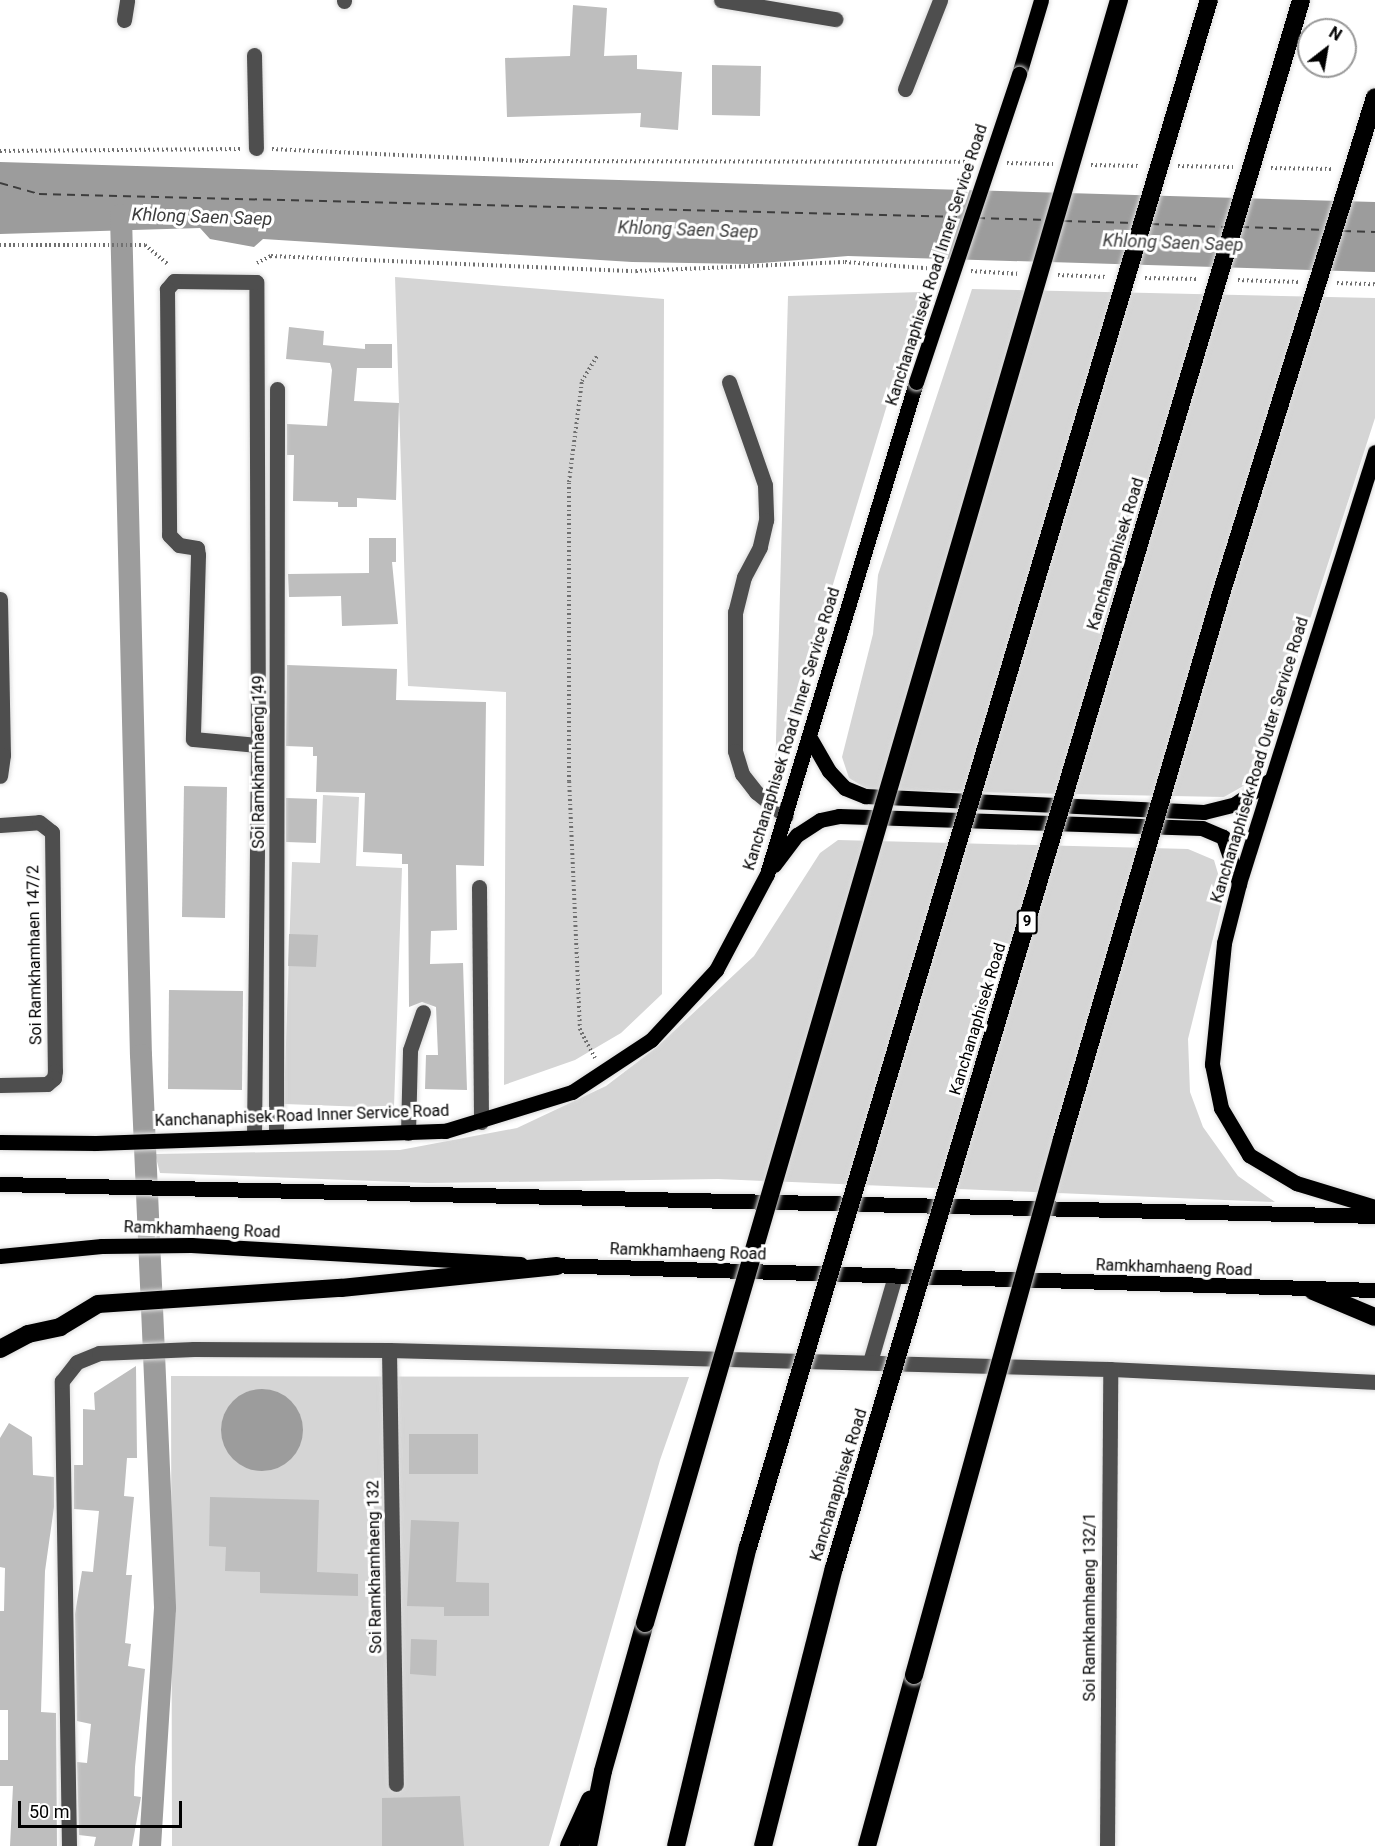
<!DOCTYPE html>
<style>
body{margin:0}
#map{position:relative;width:1375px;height:1846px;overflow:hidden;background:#fff;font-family:Roboto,sans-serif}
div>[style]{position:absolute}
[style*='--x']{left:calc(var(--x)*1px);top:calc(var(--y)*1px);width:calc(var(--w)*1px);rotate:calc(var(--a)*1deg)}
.green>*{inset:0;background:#d5d5d5}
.water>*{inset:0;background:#9c9c9c}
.round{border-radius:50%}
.canal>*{height:22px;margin:-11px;padding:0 11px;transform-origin:11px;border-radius:11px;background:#9c9c9c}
.ferry>*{height:1.5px;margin-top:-0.75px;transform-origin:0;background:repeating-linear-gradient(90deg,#3d3d3d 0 8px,transparent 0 14px)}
.building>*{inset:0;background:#bebebe}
.path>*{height:4px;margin-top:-2px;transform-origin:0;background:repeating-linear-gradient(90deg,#707070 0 1.5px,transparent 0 4.5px)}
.roads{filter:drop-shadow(0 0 2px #dbdbdb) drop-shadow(0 0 2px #dbdbdb)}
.minor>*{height:15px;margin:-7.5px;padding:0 7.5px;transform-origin:7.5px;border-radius:7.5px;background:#4e4e4e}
.major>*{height:15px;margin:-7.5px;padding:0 7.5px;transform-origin:7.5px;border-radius:7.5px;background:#000}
.highway>*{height:18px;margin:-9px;padding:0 9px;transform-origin:9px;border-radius:9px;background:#000}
.bridges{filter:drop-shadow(0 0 2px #dbdbdb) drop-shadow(0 0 2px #dbdbdb)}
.major-bridge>*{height:15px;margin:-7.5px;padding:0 7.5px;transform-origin:7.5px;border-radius:7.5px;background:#000}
.highway-bridge>*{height:18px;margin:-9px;padding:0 9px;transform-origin:9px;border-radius:9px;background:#000}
span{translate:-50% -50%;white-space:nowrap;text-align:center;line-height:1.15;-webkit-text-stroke:6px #fff;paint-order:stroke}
.shield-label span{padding:2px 4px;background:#fff;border:2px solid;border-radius:4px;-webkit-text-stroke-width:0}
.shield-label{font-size:15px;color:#000;font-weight:700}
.street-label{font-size:16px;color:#000}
.water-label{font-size:18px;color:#3d3d3d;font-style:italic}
.north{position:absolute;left:1297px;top:18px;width:60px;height:60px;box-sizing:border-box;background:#fff;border:2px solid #999;border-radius:50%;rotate:31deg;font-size:16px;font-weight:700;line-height:24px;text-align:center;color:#000}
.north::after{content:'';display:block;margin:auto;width:21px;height:27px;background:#000;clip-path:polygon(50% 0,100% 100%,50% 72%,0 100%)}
.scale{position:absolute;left:18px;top:1801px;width:164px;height:27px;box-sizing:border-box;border:3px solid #000;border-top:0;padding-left:8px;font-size:18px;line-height:21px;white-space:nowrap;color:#000;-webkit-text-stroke:4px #fff;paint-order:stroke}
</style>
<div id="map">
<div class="green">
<i style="clip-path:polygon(395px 277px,664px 299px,662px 994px,621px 1033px,575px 1060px,504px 1085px,506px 692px,408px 686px)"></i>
<i style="clip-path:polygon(972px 289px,1375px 298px,1375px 418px,1259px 777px,1224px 797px,869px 790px,849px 778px,842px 757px,873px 634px,878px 575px)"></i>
<i style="clip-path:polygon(921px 292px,775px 777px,788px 296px)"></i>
<i style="clip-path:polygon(323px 795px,359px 797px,356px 866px,402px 868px,394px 1108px,284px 1104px,292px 862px,320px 863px)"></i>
<i style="clip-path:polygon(838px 840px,1188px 849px,1214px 860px,1224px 894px,1188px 1039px,1190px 1092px,1203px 1127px,1238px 1176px,1275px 1202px,718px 1179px,428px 1183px,160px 1173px,155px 1154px,400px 1150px,517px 1128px,606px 1086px,657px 1047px,754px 956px,820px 853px)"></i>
<i style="clip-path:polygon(171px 1376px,689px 1377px,660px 1460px,549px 1846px,172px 1846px)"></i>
</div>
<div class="water">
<i style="clip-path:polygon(0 162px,1375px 202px,1375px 272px,848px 256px,748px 264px,632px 262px,263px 239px,254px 247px,210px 239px,200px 228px,0 234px)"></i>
<i class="round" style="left:221px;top:1389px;width:82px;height:82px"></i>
</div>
<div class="canal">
<i style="--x:121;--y:215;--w:840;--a:88.64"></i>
<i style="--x:141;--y:1055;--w:554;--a:87.51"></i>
<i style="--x:165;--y:1608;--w:238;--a:93.6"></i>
</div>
<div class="ferry">
<i style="--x:0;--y:183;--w:41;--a:15.8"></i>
<i style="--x:39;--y:194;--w:924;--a:1.43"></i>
<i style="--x:977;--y:218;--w:70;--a:1.6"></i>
<i style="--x:1064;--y:221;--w:70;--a:1.6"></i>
<i style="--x:1151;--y:224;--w:73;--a:2.4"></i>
<i style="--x:1241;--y:227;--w:85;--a:2"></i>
<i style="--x:1343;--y:231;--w:32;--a:2"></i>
</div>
<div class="building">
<i style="clip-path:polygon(573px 5px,607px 8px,604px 56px,637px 55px,637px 69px,682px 72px,678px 130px,640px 127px,641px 113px,507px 117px,505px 58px,570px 56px)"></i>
<i style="clip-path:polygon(712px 65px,761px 66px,760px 116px,712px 115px)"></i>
<i style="clip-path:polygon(289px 327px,324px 331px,323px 345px,365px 349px,365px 344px,392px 344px,392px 368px,357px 368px,354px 401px,399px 403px,396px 500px,357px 498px,357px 507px,338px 507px,338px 502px,293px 501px,294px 455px,287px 455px,287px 424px,327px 426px,332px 370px,330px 363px,286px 359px)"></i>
<i style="clip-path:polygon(369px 538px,396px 538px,396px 562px,392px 562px,398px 624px,342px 626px,341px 596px,289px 597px,288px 574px,369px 573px)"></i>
<i style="clip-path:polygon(287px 665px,397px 669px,396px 700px,486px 702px,484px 866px,456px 865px,457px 930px,431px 931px,430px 964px,463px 963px,467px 1090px,425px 1089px,426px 1055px,438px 1055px,436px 1007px,422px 1002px,409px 1007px,408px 864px,402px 864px,402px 854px,363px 852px,365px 793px,316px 792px,317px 756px,313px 756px,313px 747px,286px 746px)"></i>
<i style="clip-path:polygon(184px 786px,227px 787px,225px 918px,182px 917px)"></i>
<i style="clip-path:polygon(286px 798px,317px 799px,316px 843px,286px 842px)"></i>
<i style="clip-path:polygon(289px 934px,318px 935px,316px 967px,288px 966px)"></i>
<i style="clip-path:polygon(169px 990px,243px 991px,242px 1090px,168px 1089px)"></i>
<i style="clip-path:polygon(136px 1366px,137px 1458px,127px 1458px,124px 1496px,134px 1497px,126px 1575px,132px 1575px,125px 1643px,131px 1644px,128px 1666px,145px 1669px,135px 1767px,134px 1796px,141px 1797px,132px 1846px,94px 1846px,96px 1837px,79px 1835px,77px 1762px,87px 1763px,91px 1724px,77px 1721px,75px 1614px,82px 1571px,93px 1572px,99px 1511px,74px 1509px,74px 1465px,83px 1465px,83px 1409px,95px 1410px,94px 1393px)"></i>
<i style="clip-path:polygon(9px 1423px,32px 1437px,33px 1475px,54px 1477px,54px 1507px,45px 1571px,41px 1712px,56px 1713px,57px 1846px,10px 1846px,13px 1786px,0 1786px,0 1760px,8px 1760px,8px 1710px,0 1710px,0 1611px,4px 1611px,5px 1568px,0 1567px,0 1438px)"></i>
<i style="clip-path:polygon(409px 1434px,478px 1434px,478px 1474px,409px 1474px)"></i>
<i style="clip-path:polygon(210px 1497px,319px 1500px,317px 1572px,358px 1574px,358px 1596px,260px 1593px,260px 1572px,225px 1571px,226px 1547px,209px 1546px)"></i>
<i style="clip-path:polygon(411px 1520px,459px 1522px,456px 1582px,489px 1583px,489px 1616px,444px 1616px,444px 1607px,407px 1606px)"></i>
<i style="clip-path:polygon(411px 1639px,437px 1640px,436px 1676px,410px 1674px)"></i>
<i style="clip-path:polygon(460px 1796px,464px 1846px,382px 1846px,382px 1798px)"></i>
</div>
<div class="path">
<i style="--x:272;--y:149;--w:250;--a:2.7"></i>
<i style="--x:522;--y:161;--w:450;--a:0.1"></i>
<i style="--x:0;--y:151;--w:241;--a:-0.5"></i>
<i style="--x:1007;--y:163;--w:46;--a:1.2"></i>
<i style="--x:1091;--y:165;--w:49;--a:1.2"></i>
<i style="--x:1178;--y:166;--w:55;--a:1"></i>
<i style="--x:1271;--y:168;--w:61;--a:0.9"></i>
<i style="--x:0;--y:245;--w:145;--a:0"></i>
<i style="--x:145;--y:245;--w:31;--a:40"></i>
<i style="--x:257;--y:263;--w:16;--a:-27"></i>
<i style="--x:271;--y:256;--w:365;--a:2.4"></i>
<i style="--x:636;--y:271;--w:209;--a:-2.5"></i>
<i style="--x:845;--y:262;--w:92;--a:4.4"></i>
<i style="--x:971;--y:271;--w:49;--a:3.5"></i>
<i style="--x:1058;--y:275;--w:49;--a:2.3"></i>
<i style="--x:1145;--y:278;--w:52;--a:1.1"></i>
<i style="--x:1238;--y:280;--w:61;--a:1.9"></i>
<i style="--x:1337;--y:283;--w:38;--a:2"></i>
<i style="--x:595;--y:1058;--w:32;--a:-118"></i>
<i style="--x:580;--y:1030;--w:249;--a:-92.5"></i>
<i style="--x:569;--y:781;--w:299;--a:-90"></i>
<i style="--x:569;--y:482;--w:102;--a:-82.7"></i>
<i style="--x:582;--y:381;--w:31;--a:-59"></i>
</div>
<div class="roads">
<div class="minor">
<i style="--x:721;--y:0;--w:116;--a:9.5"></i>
<i style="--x:344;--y:1;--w:1;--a:-90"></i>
<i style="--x:124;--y:20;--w:20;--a:-81"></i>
<i style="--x:254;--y:55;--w:93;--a:88.8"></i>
<i style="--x:905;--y:89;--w:96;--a:-68.5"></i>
<i style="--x:729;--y:382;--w:109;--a:70.7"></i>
<i style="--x:765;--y:485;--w:35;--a:88"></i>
<i style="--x:766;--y:520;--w:28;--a:103"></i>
<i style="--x:760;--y:547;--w:34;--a:118"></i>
<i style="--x:744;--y:577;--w:36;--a:104"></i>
<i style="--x:735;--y:612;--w:139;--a:90"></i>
<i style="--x:735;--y:751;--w:24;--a:73"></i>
<i style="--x:742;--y:774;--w:23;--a:52"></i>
<i style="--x:756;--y:792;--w:38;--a:39"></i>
<i style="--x:0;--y:599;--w:156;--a:88.9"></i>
<i style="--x:3;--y:755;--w:21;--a:98"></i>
<i style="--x:0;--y:825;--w:39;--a:-4"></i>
<i style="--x:39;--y:822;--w:16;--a:38"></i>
<i style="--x:52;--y:832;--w:239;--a:89.3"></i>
<i style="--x:55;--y:1071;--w:7;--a:98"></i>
<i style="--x:54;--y:1078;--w:9;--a:139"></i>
<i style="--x:47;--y:1084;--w:47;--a:178.8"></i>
<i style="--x:479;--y:887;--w:235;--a:89.5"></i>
<i style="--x:408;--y:1133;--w:83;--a:-88.6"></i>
<i style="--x:410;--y:1050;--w:40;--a:-71.1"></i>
<i style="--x:276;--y:1135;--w:746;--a:-89.92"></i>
<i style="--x:254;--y:1136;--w:391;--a:-89.4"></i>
<i style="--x:258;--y:745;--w:463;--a:-90.2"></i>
<i style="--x:256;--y:282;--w:82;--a:-179.3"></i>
<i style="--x:174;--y:281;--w:11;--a:131"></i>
<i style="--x:167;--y:289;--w:246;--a:89.5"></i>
<i style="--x:169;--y:535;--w:14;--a:45"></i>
<i style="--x:179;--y:545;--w:18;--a:9"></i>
<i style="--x:197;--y:548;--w:7;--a:82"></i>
<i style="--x:198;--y:555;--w:184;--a:91.6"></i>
<i style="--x:193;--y:739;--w:65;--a:5.3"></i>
<i style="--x:389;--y:1350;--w:434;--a:89.1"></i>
<i style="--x:870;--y:1362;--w:90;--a:-73.8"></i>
<i style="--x:69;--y:1846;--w:465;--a:-90.9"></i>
<i style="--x:62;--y:1381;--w:24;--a:-52"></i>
<i style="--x:77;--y:1362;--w:24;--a:-22"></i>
<i style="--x:99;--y:1353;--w:95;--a:-2.4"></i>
<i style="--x:194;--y:1349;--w:195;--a:0.3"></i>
<i style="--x:389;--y:1350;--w:721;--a:1.51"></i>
<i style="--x:1110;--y:1369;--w:265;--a:2.8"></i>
<i style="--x:1107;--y:1846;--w:477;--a:-89.6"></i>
</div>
<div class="major">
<i style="--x:1019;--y:74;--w:77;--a:-73.4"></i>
<i style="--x:1375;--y:452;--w:453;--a:107.5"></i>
<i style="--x:1239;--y:884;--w:61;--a:104.3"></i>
<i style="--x:1224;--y:943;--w:122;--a:95.7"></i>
<i style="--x:1212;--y:1064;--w:45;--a:78.4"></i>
<i style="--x:1221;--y:1108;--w:55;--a:59.2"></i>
<i style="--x:1249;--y:1155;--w:55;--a:30.8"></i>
<i style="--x:1296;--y:1183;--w:83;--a:16.9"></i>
<i style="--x:810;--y:738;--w:38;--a:60"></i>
<i style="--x:829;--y:771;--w:23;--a:47"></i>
<i style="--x:845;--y:788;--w:22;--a:22"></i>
<i style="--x:865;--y:796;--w:339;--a:2.7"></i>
<i style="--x:1204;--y:812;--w:32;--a:-14"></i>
<i style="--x:1235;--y:804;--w:41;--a:-34.1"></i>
<i style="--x:774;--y:865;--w:38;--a:-53"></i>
<i style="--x:797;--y:835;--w:27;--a:-33"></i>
<i style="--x:820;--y:820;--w:19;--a:-12"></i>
<i style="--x:839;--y:816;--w:363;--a:1.9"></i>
<i style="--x:1202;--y:828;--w:23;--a:23"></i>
<i style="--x:1223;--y:837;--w:49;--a:70.8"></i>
<i style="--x:0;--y:1142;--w:96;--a:0.6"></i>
<i style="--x:96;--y:1143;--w:349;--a:-2"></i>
<i style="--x:445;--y:1131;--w:133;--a:-17.1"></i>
<i style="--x:572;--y:1092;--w:95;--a:-33.4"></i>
<i style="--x:651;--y:1040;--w:96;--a:-47.1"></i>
<i style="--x:716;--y:970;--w:109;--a:-62"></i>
<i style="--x:767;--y:874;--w:514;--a:-73.15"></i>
<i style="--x:0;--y:1184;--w:1375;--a:1.33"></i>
<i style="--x:0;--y:1256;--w:102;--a:-5.6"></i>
<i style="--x:102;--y:1246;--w:89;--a:-0.6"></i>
<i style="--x:191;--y:1245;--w:330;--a:3.3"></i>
<i style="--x:547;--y:1265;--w:828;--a:1.73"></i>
</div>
<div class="highway">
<i style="--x:1313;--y:1291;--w:67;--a:22.8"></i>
<i style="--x:0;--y:1349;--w:32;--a:-28"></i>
<i style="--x:28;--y:1334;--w:33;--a:-12"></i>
<i style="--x:60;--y:1327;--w:44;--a:-31.2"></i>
<i style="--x:98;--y:1304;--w:244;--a:-3.8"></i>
<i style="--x:341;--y:1288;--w:217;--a:-5.8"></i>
<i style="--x:569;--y:1846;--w:51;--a:-65.5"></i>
<i style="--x:588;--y:1846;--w:76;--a:-78.7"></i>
<i style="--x:603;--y:1771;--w:154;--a:-74.2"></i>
<i style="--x:867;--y:1846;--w:177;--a:-74.6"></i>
</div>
</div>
<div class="bridges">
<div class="major-bridge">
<i style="--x:916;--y:382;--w:325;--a:-71.5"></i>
</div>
<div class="highway-bridge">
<i style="--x:645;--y:1623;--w:1691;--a:-73.72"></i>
<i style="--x:914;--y:1675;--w:556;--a:-74.56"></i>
<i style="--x:1062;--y:1139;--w:568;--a:-73.74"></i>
<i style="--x:1221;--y:594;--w:520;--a:-72.78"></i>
<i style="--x:676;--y:1846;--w:308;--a:-76.5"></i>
<i style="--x:748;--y:1547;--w:1614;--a:-73.41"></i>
<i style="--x:763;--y:1846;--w:287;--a:-75.7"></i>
<i style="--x:834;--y:1568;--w:1636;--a:-73.41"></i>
</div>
</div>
<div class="shield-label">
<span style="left:1027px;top:922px">9</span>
</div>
<div class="street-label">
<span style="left:937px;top:265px;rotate:-72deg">Kanchanaphisek Road Inner Service Road</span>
<span style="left:1116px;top:554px;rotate:-73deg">Kanchanaphisek Road</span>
<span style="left:792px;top:729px;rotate:-73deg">Kanchanaphisek Road Inner Service Road</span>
<span style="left:1260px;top:760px;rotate:-73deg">Kanchanaphisek Road Outer Service Road</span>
<span style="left:259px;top:762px;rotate:-90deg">Soi Ramkhamhaeng 149</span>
<span style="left:35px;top:955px;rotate:-91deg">Soi Ramkhamhaen 147/2</span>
<span style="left:978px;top:1019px;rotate:-73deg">Kanchanaphisek Road</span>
<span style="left:302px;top:1116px;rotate:-2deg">Kanchanaphisek Road Inner Service Road</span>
<span style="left:202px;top:1230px;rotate:2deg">Ramkhamhaeng Road</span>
<span style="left:688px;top:1252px;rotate:2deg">Ramkhamhaeng Road</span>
<span style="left:1174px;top:1268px;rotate:2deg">Ramkhamhaeng Road</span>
<span style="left:839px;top:1485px;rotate:-73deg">Kanchanaphisek Road</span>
<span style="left:375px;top:1567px;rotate:-91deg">Soi Ramkhamhaeng 132</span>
<span style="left:1090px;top:1607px;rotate:-90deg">Soi Ramkhamhaeng 132/1</span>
</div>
<div class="water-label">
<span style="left:202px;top:217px;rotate:2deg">Khlong Saen Saep</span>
<span style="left:688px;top:230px;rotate:2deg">Khlong Saen Saep</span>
<span style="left:1173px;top:243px;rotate:2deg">Khlong Saen Saep</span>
</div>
<div class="north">N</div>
<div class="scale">50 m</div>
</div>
